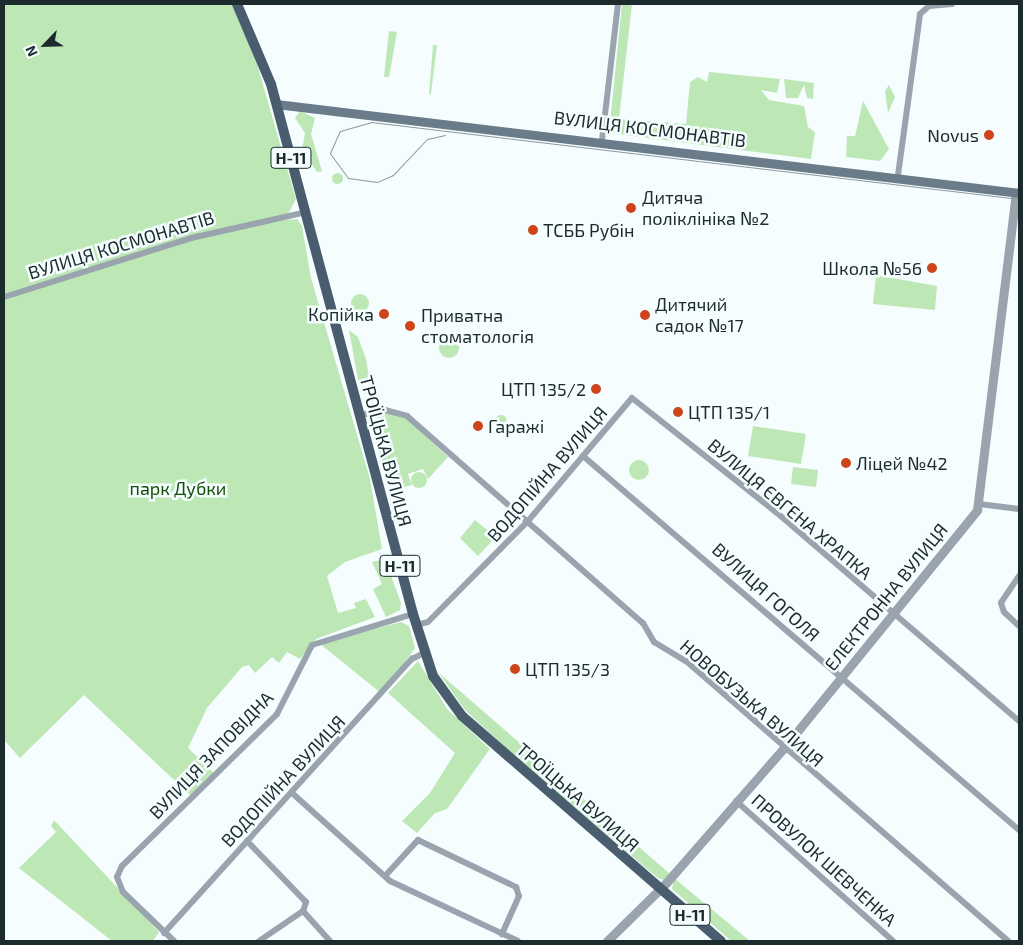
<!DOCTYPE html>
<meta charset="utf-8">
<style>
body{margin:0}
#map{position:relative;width:1023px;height:945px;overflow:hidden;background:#f5fdff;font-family:"Exo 2",sans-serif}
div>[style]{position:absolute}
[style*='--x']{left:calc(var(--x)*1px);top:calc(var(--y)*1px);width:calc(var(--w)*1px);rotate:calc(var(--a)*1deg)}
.green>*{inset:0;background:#bde8b5}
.round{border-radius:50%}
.minor>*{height:6px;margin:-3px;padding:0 3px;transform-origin:3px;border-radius:3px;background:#99a4af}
.tertiary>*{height:9px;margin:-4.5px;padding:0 4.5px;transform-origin:4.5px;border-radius:4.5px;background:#99a4af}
.secondary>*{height:9px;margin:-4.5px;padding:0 4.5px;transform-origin:4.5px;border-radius:4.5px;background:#6a7b89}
.primary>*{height:10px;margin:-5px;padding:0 5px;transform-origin:5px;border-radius:5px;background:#4a5d6f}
.tram>*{height:1px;margin:-0.5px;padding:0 0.5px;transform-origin:0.5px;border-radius:0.5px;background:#8c989a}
.dots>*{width:14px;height:14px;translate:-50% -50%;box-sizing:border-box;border:2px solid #f5fdff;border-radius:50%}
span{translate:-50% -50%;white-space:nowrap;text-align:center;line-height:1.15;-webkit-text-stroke:5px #f5fdff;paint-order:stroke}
.shield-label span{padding:1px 4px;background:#f5fdff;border:1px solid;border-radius:4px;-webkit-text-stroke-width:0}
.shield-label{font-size:16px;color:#1b2b2e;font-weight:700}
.street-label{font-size:18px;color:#1b2b2e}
.poi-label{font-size:18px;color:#1b2b2e}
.right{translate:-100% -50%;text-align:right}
.left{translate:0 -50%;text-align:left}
.park-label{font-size:18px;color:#124e05}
.frame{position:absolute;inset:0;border:5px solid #1b2b2e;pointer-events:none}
.north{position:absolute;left:20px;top:20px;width:50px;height:50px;-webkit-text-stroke:4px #f5fdff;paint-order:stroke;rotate:246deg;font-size:14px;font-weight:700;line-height:20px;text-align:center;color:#1b2b2e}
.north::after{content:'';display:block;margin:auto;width:18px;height:22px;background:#1b2b2e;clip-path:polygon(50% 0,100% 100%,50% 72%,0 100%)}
</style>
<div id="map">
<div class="green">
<i style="clip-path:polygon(4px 4px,233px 4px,257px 64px,296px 199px,285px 220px,297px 219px,302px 226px,311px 278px,370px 479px,382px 549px,345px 562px,327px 576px,338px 613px,356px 608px,354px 603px,366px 599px,375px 617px,316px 639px,300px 659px,287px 652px,279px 663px,272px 657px,255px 673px,249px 665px,242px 667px,207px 708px,188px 748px,215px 774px,192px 797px,84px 695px,20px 758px,4px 740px)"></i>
<i style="clip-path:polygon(622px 4px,632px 4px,619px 119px,686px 124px,690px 82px,698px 77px,707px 82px,709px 72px,780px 79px,777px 93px,761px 90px,769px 100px,804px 106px,808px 127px,815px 132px,811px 159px,609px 133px)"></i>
<i style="clip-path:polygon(389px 31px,397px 32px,389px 77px,384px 77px)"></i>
<i style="clip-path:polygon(433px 45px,437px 45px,431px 94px,429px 94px)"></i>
<i style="clip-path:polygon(784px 79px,814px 83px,813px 99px,807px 98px,804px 85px,798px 98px,786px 98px)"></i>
<i style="clip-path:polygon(889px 85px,895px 97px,888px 113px,885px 91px)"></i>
<i style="clip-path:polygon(863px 101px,889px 149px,880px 161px,846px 157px,847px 136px,855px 136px)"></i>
<i style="clip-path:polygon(300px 111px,315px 118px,311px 134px,322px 171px,317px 172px,302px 150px,305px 133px,295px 118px)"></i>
<i class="round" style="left:331.5px;top:172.5px;width:11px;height:11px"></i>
<i style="clip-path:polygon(876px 275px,937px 286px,935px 310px,873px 304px)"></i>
<i class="round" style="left:351px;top:294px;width:18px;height:18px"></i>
<i style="clip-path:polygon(349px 330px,358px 337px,366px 359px,369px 377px,363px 382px,358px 380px)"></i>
<i class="round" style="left:439px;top:338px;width:20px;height:20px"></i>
<i style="clip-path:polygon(386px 413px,406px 418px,448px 457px,428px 479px,423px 469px,408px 474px,412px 485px,391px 490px,370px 422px)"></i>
<i class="round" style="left:495px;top:415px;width:12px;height:12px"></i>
<i style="clip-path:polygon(753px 426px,806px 434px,801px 464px,748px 456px)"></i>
<i class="round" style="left:629px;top:460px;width:20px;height:20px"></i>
<i style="clip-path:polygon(793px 467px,818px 470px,816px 487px,791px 484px)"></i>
<i class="round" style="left:411px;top:472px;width:16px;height:16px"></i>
<i style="clip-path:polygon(475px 520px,496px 537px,478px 556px,460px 538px)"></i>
<i style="clip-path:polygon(385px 559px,401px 603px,400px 610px,386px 617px,373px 589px,382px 584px,372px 562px)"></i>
<i style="clip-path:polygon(401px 622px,409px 626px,415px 648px,382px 694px,319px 643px)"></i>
<i style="clip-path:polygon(418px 661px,447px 709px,490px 749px,447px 809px,435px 813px,417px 833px,402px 821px,430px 793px,455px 753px,388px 693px)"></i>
<i style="clip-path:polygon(438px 672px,545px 765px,549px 761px,556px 765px,554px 773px,670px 874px,664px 880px,658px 878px,530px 770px,465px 710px)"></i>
<i style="clip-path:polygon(54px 820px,159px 932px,153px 941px,112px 941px,19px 868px,56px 832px,51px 826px)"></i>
<i style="clip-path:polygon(674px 878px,750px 941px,731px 941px,672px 889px)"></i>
</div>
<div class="minor">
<i style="--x:602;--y:140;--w:137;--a:-83.3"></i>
<i style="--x:898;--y:175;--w:162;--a:-82.2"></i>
<i style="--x:920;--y:14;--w:12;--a:-42"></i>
<i style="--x:929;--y:6;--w:23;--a:-5"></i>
<i style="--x:4;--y:297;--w:196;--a:-17.5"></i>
<i style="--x:191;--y:238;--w:118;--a:-12.7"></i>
<i style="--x:360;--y:415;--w:25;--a:-11"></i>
<i style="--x:385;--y:410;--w:23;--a:15"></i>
<i style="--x:407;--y:416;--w:314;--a:41.3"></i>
<i style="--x:643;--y:623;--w:22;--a:60"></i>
<i style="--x:654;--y:642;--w:37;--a:31"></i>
<i style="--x:686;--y:661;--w:427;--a:41"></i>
<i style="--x:583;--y:456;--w:574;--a:40.62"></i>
<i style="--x:979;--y:504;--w:40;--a:7.1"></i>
<i style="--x:1019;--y:576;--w:32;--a:124"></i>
<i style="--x:1001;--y:603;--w:9;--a:72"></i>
<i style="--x:1004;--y:612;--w:21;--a:43"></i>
<i style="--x:416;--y:625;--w:12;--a:-14"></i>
<i style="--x:428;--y:622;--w:142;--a:-45.3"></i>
<i style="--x:528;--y:521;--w:161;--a:-49.8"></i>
<i style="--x:632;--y:398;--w:184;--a:38.4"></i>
<i style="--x:776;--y:512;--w:321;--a:40.7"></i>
<i style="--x:292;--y:793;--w:132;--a:41.9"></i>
<i style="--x:390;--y:881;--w:141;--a:25.1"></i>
<i style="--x:736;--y:801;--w:210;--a:41.7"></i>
<i style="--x:247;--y:841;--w:85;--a:46"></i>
<i style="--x:306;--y:902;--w:9;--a:108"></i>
<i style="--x:303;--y:911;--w:53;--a:145.7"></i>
<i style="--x:385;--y:876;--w:49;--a:-47.5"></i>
<i style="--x:418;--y:840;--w:109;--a:25.6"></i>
<i style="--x:516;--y:887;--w:9;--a:72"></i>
<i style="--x:519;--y:896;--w:42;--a:114.1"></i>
<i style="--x:303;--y:911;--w:40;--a:48"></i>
<i style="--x:164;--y:933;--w:370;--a:-47.9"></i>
<i style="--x:412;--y:659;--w:13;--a:-27"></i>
<i style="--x:174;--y:941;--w:71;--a:-136.1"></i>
<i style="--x:123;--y:892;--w:16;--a:-112"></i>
<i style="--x:117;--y:877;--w:12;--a:-66"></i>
<i style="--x:122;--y:866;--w:217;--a:-44.4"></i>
<i style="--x:277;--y:714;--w:77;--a:-63.1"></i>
<i style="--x:312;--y:645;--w:106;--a:-17.1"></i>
</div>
<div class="tertiary">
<i style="--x:607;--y:941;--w:83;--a:-44.5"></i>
<i style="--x:666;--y:883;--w:178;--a:-48.9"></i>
<i style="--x:783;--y:749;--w:308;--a:-50.9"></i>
<i style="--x:977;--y:510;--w:320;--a:-83"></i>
</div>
<div class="secondary">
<i style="--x:276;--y:104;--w:748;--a:6.83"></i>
</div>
<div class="primary">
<i style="--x:237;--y:4;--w:87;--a:67"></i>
<i style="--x:271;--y:84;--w:549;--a:75"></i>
<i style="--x:413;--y:614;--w:65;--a:72.1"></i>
<i style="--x:433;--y:676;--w:49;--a:54.1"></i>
<i style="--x:462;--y:716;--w:343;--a:41"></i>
</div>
<div class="tram">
<i style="--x:445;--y:135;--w:18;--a:167"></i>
<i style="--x:427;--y:139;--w:50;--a:133.4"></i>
<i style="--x:393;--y:175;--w:17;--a:156"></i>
<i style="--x:377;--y:182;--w:29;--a:-172"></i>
<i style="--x:348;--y:178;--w:31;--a:-126"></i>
<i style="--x:330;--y:153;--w:24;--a:-66"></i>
<i style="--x:340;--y:131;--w:32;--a:-16"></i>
<i style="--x:371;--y:122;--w:653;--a:6.78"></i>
</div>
<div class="dots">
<i style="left:989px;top:135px;background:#ce451b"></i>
<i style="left:631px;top:208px;background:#ce451b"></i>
<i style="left:533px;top:230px;background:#ce451b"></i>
<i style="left:932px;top:268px;background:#ce451b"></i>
<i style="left:384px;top:314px;background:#ce451b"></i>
<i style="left:645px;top:315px;background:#ce451b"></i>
<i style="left:410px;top:326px;background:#ce451b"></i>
<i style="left:596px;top:389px;background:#ce451b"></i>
<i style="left:678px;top:412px;background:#ce451b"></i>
<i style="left:478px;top:426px;background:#ce451b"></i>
<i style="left:846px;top:463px;background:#ce451b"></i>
<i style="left:515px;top:669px;background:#ce451b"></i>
</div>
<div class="shield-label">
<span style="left:291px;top:158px">Н-11</span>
<span style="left:400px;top:566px">Н-11</span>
<span style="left:690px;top:915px">Н-11</span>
</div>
<div class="street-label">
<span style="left:650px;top:129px;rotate:7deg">ВУЛИЦЯ КОСМОНАВТІВ</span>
<span style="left:121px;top:245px;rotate:-17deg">ВУЛИЦЯ КОСМОНАВТІВ</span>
<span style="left:386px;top:451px;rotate:75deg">ТРОЇЦЬКА ВУЛИЦЯ</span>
<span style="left:547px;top:474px;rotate:-49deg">ВОДОПІЙНА ВУЛИЦЯ</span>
<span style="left:790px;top:509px;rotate:40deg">ВУЛИЦЯ ЄВГЕНА ХРАПКА</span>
<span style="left:766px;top:592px;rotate:42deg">ВУЛИЦЯ ГОГОЛЯ</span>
<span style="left:886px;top:597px;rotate:-51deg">ЕЛЕКТРОННА ВУЛИЦЯ</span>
<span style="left:752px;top:703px;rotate:41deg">НОВОБУЗЬКА ВУЛИЦЯ</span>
<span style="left:211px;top:755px;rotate:-46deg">ВУЛИЦЯ ЗАПОВІДНА</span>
<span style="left:283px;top:781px;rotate:-47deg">ВОДОПІЙНА ВУЛИЦЯ</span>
<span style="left:578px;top:797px;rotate:41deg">ТРОЇЦЬКА ВУЛИЦЯ</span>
<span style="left:824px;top:860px;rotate:42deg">ПРОВУЛОК ШЕВЧЕНКА</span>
</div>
<div class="poi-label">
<span class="right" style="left:979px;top:135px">Novus</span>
<span class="left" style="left:642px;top:208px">Дитяча<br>поліклініка №2</span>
<span class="left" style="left:543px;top:230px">ТСББ Рубін</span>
<span class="right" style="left:922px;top:268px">Школа №56</span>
<span class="left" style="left:655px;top:315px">Дитячий<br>садок №17</span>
<span class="right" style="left:374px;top:314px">Копійка</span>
<span class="left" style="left:421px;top:326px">Приватна<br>стоматологія</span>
<span class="right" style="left:586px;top:389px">ЦТП 135/2</span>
<span class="left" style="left:688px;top:412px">ЦТП 135/1</span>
<span class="left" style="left:488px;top:426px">Гаражі</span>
<span class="left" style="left:856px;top:463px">Ліцей №42</span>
<span class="left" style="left:525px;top:669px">ЦТП 135/3</span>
</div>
<div class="park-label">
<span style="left:178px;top:488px">парк Дубки</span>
</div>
<div class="frame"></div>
<div class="north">N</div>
</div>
